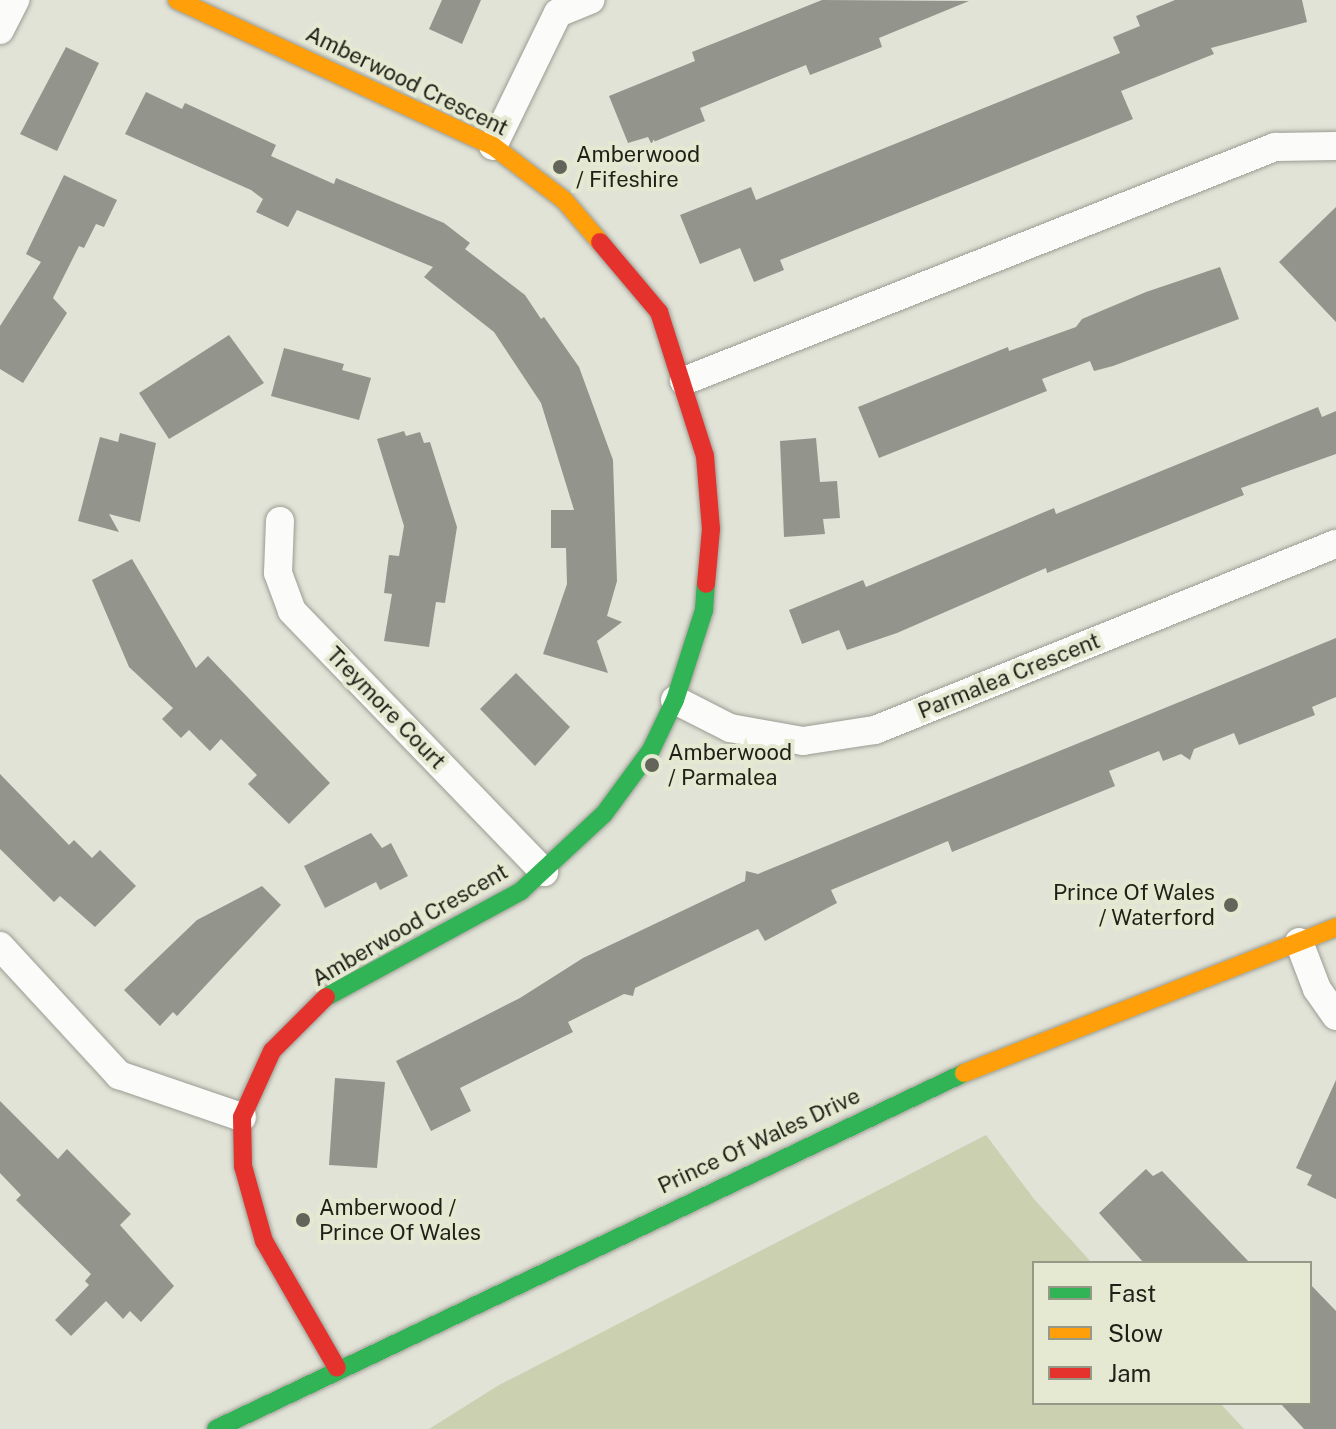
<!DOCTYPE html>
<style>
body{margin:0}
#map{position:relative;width:1336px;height:1429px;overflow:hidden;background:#e2e3d7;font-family:"Public Sans",sans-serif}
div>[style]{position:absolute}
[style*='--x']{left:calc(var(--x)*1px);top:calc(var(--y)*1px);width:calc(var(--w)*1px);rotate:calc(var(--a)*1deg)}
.green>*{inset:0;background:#cbd0b0}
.building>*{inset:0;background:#93948c}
.roads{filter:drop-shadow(0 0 2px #9b9c93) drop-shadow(0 0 2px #9b9c93)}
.street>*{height:28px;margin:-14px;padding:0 14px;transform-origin:14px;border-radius:14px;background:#fbfbf9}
.fast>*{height:18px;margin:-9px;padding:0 9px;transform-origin:9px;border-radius:9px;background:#30b455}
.slow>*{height:18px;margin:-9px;padding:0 9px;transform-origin:9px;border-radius:9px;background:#ff9f0a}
.jam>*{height:18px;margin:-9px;padding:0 9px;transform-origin:9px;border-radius:9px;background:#e5322d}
.dots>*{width:22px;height:22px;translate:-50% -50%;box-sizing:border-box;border:4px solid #e5e9d1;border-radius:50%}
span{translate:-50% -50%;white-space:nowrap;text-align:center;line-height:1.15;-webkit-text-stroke:8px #e5e9d1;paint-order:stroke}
.street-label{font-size:22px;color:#1f2118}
.poi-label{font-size:22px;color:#1f2118}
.left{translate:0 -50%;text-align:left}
.right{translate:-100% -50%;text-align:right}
.legend{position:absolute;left:1032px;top:1261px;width:280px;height:144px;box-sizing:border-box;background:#e5e9d1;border:2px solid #969987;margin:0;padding:10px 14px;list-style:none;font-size:24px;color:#1f2118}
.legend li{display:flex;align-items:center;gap:16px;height:40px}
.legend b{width:40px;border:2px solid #969987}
</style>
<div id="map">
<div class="green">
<i style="clip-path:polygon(986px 1135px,1034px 1199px,1092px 1263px,1034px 1263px,1034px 1403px,1220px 1403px,1244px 1429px,429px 1429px,499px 1385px)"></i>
</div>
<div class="building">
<i style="clip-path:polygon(442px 0,481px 0,462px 44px,429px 29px)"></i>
<i style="clip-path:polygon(822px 0,969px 1px,879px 38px,882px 47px,810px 75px,806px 65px,700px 108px,705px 121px,651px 143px,648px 137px,628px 143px,609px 96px,695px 61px,692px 52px)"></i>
<i style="clip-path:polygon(1175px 0,1302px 0,1307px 22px,1211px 48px,1214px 54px,1121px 91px,1133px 119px,780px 260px,784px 270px,754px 282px,740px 248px,700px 264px,680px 215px,751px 187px,756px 200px,1120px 53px,1113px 37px,1140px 26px,1136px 16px)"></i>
<i style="clip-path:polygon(66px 47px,99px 63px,57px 151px,20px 134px)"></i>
<i style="clip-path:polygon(146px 92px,182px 109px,185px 103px,276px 145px,271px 156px,334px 184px,336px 178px,444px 223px,470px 243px,465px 249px,525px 295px,541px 319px,544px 317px,579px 367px,613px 460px,617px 581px,607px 616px,622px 622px,597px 641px,608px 673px,543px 654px,567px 584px,566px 548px,551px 548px,551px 510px,574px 510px,541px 403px,494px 332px,424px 277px,433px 267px,297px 210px,288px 227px,256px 212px,263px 199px,251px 190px,125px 134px)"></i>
<i style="clip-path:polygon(64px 175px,117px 200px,104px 227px,96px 224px,84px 248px,79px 246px,53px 298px,67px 313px,23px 383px,0 369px,0 326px,41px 262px,26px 254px)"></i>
<i style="clip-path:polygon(1336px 207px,1336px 322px,1279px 262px)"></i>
<i style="clip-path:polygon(1220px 267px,1239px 319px,1113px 366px,1094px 371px,1090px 361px,1042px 379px,1047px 391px,879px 458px,858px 407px,1008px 347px,1009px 351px,1076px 327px,1082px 319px,1146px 292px)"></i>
<i style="clip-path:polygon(229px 335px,264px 383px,169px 439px,139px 393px)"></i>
<i style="clip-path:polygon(284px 348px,344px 364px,342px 370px,371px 378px,359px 420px,271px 396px)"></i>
<i style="clip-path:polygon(1318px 407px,1322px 417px,1336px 411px,1336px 454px,1241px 488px,1244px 495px,1047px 573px,1046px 568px,897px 633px,847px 650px,839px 630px,802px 644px,789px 610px,863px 580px,866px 587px,1054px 508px,1056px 514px)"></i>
<i style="clip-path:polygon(404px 431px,406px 436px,420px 432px,424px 443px,430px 442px,457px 527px,445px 603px,436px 602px,429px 647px,384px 641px,392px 594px,384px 593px,389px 555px,399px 556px,404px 526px,377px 439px)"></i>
<i style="clip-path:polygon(120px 433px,156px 443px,140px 522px,109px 514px,119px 532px,78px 521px,100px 437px,118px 442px)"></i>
<i style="clip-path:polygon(816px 438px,820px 482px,837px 481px,840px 518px,823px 519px,825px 534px,784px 537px,780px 441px)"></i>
<i style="clip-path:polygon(132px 559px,196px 668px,208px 656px,330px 783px,289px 824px,248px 784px,257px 775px,221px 739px,210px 751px,189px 730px,181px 738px,162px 719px,173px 708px,129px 667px,92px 580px)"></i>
<i style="clip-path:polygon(1336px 638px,1336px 697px,1312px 707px,1315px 715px,1239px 745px,1234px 733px,1194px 749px,1190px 760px,1181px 754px,1163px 761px,1159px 751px,1109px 771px,1115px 786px,952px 852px,948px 841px,831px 890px,837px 903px,765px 941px,758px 929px,635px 988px,633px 996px,624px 994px,568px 1022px,573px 1032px,460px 1088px,471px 1111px,431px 1131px,396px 1061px,520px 998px,583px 958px,745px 881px,746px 871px,758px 874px)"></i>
<i style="clip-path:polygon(516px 673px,570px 727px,535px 766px,480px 709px)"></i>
<i style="clip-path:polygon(0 774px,69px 845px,74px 840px,92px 858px,100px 850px,136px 886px,95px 927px,60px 896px,54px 902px,0 849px)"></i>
<i style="clip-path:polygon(371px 833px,382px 848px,391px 843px,408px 876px,380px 890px,376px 882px,325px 908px,304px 866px)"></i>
<i style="clip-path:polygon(262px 886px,281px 905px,177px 1016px,173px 1012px,160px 1026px,124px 990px,197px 920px)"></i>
<i style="clip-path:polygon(335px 1078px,385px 1082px,377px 1168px,329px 1165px)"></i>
<i style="clip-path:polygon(1336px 1080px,1336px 1199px,1307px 1185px,1312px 1175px,1296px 1168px)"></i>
<i style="clip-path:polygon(0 1101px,58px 1159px,67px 1149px,131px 1214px,120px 1225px,174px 1286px,141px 1322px,130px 1311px,123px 1319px,106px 1301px,71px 1336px,55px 1320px,89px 1285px,85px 1281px,91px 1274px,16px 1200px,21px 1195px,0 1173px)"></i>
<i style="clip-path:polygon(1146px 1169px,1153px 1176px,1162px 1171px,1250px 1263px,1144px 1263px,1099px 1213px)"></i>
<i style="clip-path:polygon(1310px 1284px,1336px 1311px,1336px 1429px,1304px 1429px,1280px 1403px,1310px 1403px)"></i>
</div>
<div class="roads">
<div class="street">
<i style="--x:0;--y:30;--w:34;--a:-63"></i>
<i style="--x:493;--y:146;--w:148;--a:-64"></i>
<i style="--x:558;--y:13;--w:35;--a:-22"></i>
<i style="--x:684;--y:381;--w:636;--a:-21.6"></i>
<i style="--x:1275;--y:147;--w:61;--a:-0.9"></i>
<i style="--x:280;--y:521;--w:52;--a:92.2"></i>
<i style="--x:278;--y:573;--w:40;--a:69.8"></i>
<i style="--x:292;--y:611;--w:363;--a:46"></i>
<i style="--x:675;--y:700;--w:62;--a:27"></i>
<i style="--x:730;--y:728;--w:74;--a:10.1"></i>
<i style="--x:803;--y:741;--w:73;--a:-8.7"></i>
<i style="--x:875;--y:730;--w:497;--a:-22"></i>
<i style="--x:1299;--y:942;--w:50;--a:69"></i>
<i style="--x:1317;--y:989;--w:33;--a:55"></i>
<i style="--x:0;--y:946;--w:176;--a:47.3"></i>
<i style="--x:119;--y:1075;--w:130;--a:18.9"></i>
</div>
<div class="fast">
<i style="--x:326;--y:997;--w:222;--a:-28.5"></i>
<i style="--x:521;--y:891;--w:113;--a:-42.9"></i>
<i style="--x:604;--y:814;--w:79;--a:-53.7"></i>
<i style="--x:651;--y:750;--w:55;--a:-64.4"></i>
<i style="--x:675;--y:700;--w:95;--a:-72.1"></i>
<i style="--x:704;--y:610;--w:26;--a:-86"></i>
<i style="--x:216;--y:1429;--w:828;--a:-25.45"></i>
</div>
<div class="slow">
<i style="--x:177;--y:0;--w:348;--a:24.8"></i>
<i style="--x:493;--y:146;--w:89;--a:37.3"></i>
<i style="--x:564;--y:200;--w:55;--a:49.4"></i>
<i style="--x:964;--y:1073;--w:400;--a:-21.4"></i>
</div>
<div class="jam">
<i style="--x:600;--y:242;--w:92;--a:49.9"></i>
<i style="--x:659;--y:312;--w:151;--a:72.3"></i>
<i style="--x:705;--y:456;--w:73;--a:85.3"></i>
<i style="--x:711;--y:529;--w:55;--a:95.2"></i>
<i style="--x:326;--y:997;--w:76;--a:135"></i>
<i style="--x:272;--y:1051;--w:72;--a:114.4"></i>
<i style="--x:242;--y:1117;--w:49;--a:88.8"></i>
<i style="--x:243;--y:1166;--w:78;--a:74.4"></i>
<i style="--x:264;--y:1241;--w:146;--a:60.1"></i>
</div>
</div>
<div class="dots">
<i style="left:560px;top:167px;background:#63655b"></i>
<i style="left:652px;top:765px;background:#63655b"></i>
<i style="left:1231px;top:905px;background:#63655b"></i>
<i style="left:303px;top:1220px;background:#63655b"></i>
</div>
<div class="street-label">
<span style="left:407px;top:81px;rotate:26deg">Amberwood Crescent</span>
<span style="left:1009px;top:676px;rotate:-22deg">Parmalea Crescent</span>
<span style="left:386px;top:708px;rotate:46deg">Treymore Court</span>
<span style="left:410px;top:925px;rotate:-30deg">Amberwood Crescent</span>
<span style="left:759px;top:1141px;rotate:-25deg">Prince Of Wales Drive</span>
</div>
<div class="poi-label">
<span class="left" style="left:576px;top:167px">Amberwood<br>/ Fifeshire</span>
<span class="left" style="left:668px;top:765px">Amberwood<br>/ Parmalea</span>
<span class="right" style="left:1215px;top:905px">Prince Of Wales<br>/ Waterford</span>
<span class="left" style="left:319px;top:1220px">Amberwood /<br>Prince Of Wales</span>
</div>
<ul class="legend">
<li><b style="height:10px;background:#30b455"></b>Fast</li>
<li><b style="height:10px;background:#ff9f0a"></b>Slow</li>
<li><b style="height:10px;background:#e5322d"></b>Jam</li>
</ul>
</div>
